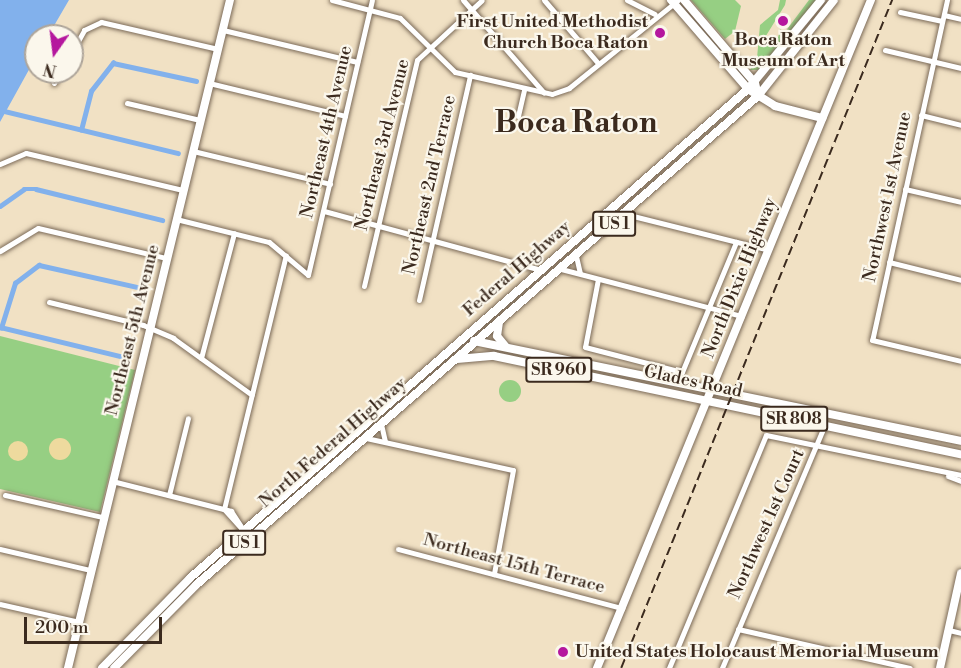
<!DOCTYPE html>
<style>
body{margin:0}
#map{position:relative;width:961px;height:668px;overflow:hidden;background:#f1e1c4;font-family:"Libre Bodoni",serif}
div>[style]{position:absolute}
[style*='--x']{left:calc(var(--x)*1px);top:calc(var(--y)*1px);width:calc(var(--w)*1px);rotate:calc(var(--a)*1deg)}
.green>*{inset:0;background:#96cf83}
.round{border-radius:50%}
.sand>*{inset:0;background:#eeda9e}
.water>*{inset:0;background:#82b1ec}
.canal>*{height:4.5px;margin:-2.25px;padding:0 2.25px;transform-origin:2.25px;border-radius:2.25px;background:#82b1ec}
.roads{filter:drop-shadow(0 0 2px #7b6a58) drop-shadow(0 0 2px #7b6a58)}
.street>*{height:5px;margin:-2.5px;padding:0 2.5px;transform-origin:2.5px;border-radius:2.5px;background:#fff}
.secondary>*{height:8px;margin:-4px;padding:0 4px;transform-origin:4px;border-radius:4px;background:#fff}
.primary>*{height:8px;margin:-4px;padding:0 4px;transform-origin:4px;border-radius:4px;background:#fff}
.rail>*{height:1.5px;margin-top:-0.75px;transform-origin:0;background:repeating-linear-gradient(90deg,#3b2a1e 0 9px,transparent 0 13.5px)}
.dots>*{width:16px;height:16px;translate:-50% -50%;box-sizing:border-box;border:3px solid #fbf7ec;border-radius:50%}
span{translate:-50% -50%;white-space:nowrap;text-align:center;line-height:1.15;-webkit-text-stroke:4.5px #fbf7ec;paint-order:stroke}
.shield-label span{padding:2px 4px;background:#fbf7ec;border:2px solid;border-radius:4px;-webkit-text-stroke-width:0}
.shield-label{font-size:16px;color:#3b2a1e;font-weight:700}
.poi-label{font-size:18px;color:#3b2a1e;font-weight:700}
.right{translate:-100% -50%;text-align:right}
.left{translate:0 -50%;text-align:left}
.street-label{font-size:18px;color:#3b2a1e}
.town-label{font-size:30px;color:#3b2a1e;font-weight:700}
.north{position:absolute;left:24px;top:24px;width:60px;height:60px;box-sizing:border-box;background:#fbf7ec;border:2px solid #aea59a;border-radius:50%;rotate:194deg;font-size:16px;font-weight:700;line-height:24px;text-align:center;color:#3b2a1e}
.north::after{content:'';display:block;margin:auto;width:21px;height:27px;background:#b5179e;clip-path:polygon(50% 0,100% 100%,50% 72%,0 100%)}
.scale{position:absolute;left:24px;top:617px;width:138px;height:27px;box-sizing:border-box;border:3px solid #3b2a1e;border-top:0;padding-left:8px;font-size:18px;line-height:21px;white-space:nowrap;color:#3b2a1e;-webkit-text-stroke:4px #fbf7ec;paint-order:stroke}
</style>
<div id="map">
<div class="green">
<i style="clip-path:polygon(691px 0,735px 0,741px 6px,735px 31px,725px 39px)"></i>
<i style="clip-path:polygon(780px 0,786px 0,785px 5px,764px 39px,777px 42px,780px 29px,785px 32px,809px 0,818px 0,761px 70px,750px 70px,757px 58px,760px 25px,778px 10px)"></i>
<i style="clip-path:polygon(0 336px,135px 370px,100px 512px,0 489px)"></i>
<i class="round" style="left:499px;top:380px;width:22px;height:22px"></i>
</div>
<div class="sand">
<i class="round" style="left:49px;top:438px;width:22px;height:22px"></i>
<i class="round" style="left:8px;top:441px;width:20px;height:20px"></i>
</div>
<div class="water">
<i style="clip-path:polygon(0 0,69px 0,48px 36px,36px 36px,36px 57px,0 122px)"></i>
</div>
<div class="canal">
<i style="--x:0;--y:110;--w:183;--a:13.6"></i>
<i style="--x:81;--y:130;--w:40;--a:-75.6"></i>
<i style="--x:91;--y:91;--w:36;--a:-52"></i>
<i style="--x:113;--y:63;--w:85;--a:12.2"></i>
<i style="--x:0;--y:206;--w:29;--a:-35"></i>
<i style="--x:24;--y:189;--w:12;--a:0"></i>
<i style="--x:36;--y:189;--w:130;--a:13.8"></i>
<i style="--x:0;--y:327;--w:132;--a:13.6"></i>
<i style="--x:1;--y:328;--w:47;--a:-72.7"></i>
<i style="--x:15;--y:283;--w:30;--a:-37"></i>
<i style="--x:39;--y:265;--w:110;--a:12.6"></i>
</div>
<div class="roads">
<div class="street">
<i style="--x:332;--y:0;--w:70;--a:14.8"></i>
<i style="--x:400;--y:18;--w:77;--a:44.5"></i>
<i style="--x:455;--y:72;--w:99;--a:12.8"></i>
<i style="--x:552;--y:94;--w:18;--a:-19"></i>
<i style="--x:569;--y:88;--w:140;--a:-38.9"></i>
<i style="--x:463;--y:0;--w:123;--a:48.9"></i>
<i style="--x:544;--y:0;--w:83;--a:49.4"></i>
<i style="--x:627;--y:0;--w:31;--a:27"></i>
<i style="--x:947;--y:0;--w:348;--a:102.4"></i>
<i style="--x:872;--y:340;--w:91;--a:13.3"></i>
<i style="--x:900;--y:12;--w:43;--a:12.1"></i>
<i style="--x:944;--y:15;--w:17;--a:13"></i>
<i style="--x:223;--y:30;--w:138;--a:13.4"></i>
<i style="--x:885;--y:50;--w:78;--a:13.3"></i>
<i style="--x:72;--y:52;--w:25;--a:-61"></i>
<i style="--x:84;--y:30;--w:19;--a:-25"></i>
<i style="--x:101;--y:22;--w:120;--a:13"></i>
<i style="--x:54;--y:83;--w:13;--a:-61"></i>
<i style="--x:209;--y:83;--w:140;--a:13.6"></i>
<i style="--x:127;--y:103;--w:75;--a:13.1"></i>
<i style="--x:921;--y:115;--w:41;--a:14"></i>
<i style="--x:518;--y:116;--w:27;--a:-77"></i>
<i style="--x:193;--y:151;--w:141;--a:13.5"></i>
<i style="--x:0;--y:164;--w:28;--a:-23"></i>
<i style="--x:26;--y:153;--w:161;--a:13.3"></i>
<i style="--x:905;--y:189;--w:57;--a:13.1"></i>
<i style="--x:324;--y:211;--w:225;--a:15.2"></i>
<i style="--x:625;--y:214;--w:148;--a:14"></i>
<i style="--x:176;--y:219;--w:96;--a:13.9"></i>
<i style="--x:269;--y:242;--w:51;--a:40.2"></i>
<i style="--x:308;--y:275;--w:282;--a:-76.9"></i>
<i style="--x:0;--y:251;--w:44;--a:-31.2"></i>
<i style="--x:38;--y:228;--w:131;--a:13.2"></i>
<i style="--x:576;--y:256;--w:17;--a:77"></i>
<i style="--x:889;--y:262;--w:74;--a:14"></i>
<i style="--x:561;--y:269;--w:187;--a:14.6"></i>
<i style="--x:598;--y:279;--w:69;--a:100.8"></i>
<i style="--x:585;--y:347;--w:100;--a:14.5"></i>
<i style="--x:682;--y:372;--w:141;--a:-67.4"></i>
<i style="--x:364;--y:286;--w:232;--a:-76.8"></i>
<i style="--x:417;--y:60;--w:88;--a:-42.7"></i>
<i style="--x:419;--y:300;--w:231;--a:-77.2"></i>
<i style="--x:49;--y:302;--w:97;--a:13.7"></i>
<i style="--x:143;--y:325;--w:33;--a:23"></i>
<i style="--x:173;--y:338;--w:97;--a:35.8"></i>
<i style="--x:201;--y:358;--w:129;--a:-75.2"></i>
<i style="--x:381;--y:424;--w:17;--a:77"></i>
<i style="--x:366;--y:438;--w:150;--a:12.3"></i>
<i style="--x:513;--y:470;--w:106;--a:100.4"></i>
<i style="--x:948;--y:476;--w:14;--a:21"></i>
<i style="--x:112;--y:481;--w:123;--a:14.1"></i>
<i style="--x:231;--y:511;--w:24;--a:57"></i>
<i style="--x:5;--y:495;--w:99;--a:12.8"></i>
<i style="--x:169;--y:495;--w:79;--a:-76.1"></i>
<i style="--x:224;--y:509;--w:261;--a:-76.3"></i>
<i style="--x:224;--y:509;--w:27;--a:48"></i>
<i style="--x:0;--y:549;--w:92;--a:13.1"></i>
<i style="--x:398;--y:549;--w:232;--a:14.8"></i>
<i style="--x:0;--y:604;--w:81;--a:12.8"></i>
<i style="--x:738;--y:629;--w:176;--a:12.8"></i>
<i style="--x:949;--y:630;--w:12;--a:14"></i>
<i style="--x:669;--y:668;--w:252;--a:-67.4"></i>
<i style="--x:766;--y:435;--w:199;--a:11.6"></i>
<i style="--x:722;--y:668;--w:263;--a:-67.1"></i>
</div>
<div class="secondary">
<i style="--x:671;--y:0;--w:118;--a:49.1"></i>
<i style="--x:748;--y:89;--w:32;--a:32"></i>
<i style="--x:775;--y:106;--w:49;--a:14.3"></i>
<i style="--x:684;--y:0;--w:109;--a:49.5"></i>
<i style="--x:755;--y:83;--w:13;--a:77"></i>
<i style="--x:68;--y:668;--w:687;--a:-76.37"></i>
<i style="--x:597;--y:668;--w:722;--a:-67.7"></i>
<i style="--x:940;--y:668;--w:97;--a:-77.5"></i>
</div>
<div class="primary">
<i style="--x:499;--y:322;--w:14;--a:98"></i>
<i style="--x:497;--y:336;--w:14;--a:51"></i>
<i style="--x:474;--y:341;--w:497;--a:11.6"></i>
<i style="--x:457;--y:359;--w:37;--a:-5"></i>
<i style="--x:494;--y:356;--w:477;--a:11.9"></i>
<i style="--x:102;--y:668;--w:126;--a:-45.6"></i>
<i style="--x:190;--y:578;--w:742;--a:-41.23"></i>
<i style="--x:748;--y:89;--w:115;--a:-50.6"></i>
<i style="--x:114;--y:668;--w:117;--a:-45.3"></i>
<i style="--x:196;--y:585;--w:745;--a:-41.03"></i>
<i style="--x:758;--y:96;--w:122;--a:-51.6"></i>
</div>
</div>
<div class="rail">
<i style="--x:621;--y:668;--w:721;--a:-67.92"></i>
</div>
<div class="dots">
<i style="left:783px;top:21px;background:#b5179e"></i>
<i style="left:660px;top:33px;background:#b5179e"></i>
<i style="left:563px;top:652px;background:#b5179e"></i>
</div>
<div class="shield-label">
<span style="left:614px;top:224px">US 1</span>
<span style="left:559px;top:370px">SR 960</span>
<span style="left:794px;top:419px">SR 808</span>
<span style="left:244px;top:543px">US 1</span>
</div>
<div class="poi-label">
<span class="right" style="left:648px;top:33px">First United Methodist<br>Church Boca Raton</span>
<span style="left:783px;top:51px">Boca Raton<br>Museum of Art</span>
<span class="left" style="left:575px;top:652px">United States Holocaust Memorial Museum</span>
</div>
<div class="street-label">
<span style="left:327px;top:132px;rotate:-77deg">Northeast 4th Avenue</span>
<span style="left:383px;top:145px;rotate:-76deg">Northeast 3rd Avenue</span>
<span style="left:430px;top:185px;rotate:-77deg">Northeast 2nd Terrace</span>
<span style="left:888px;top:197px;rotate:-78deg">Northwest 1st Avenue</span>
<span style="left:517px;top:269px;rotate:-41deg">Federal Highway</span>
<span style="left:740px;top:278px;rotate:-68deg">North Dixie Highway</span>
<span style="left:133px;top:330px;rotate:-76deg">Northeast 5th Avenue</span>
<span style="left:693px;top:382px;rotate:12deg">Glades Road</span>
<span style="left:333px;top:443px;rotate:-41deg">North Federal Highway</span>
<span style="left:767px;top:524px;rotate:-66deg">Northwest 1st Court</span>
<span style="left:514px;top:564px;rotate:15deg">Northeast 15th Terrace</span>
</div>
<div class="town-label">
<span style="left:576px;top:123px">Boca Raton</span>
</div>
<div class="north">N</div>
<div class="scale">200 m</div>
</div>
